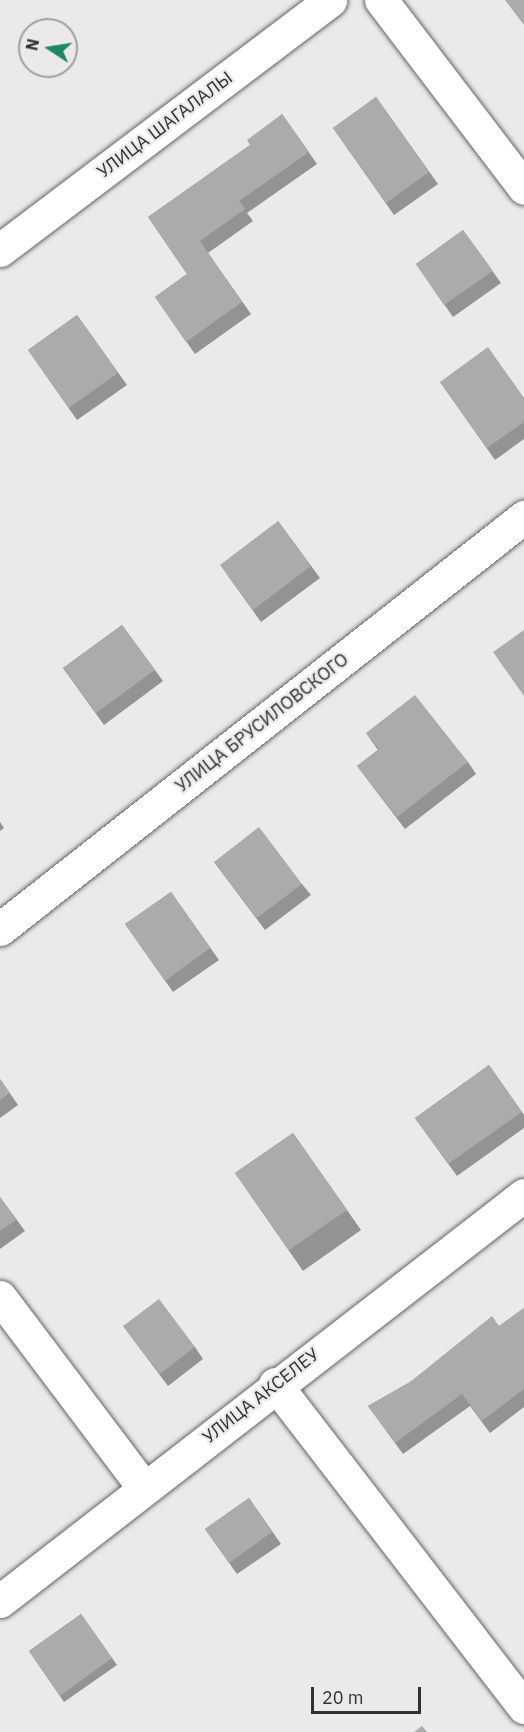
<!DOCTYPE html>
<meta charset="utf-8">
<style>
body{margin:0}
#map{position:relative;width:524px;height:1732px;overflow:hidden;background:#ebe9ec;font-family:"IBM Plex Sans",sans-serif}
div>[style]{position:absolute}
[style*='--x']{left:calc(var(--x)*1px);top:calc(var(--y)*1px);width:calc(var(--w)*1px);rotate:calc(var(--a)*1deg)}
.roads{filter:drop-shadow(0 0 2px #656366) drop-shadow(0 0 2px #656366)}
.minor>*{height:33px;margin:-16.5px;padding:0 16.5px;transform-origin:16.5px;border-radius:16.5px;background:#fff}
.wall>*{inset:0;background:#949295}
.building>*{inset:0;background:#acaaad}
span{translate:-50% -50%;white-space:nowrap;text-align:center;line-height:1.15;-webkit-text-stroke:4.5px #ebe9ec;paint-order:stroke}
.street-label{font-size:18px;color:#313132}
.north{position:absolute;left:18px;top:18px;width:60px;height:60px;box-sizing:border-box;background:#ebe9ec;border:2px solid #a19fa2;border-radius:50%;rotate:282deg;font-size:16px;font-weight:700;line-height:24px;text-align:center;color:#313132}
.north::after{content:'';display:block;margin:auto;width:21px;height:27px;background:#1f8763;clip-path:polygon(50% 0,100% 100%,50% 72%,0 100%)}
.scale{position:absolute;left:311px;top:1687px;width:110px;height:27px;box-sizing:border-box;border:3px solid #313132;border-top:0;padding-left:8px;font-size:18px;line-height:21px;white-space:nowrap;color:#313132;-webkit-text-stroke:4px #ebe9ec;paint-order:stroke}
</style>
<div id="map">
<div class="roads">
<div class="minor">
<i style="--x:381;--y:0;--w:236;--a:52.7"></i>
<i style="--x:0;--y:250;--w:414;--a:-37.1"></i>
<i style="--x:0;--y:929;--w:667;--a:-38.18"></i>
<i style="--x:0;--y:1297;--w:239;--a:53"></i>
<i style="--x:275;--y:1384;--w:408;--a:52.4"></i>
<i style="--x:0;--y:1601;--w:663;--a:-37.77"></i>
</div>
</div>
<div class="wall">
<i style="clip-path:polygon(376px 97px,438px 184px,394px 215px,333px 128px)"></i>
<i style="clip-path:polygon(282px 114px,317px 164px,247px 213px,253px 221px,208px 253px,251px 314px,195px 354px,155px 297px,187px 274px,148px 217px,250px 145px)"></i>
<i style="clip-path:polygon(463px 230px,501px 283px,453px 317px,416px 264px)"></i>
<i style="clip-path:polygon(77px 315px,127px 385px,77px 420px,28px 350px)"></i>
<i style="clip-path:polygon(440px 382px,524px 398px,524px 439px,495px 460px)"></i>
<i style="clip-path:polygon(278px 521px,320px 578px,261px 622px,228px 576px)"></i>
<i style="clip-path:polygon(122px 625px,163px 681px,104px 725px,63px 668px)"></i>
<i style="clip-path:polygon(366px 733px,468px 762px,476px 774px,405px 829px,357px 766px,378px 750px)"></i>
<i style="clip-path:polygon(0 822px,4px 828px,0 831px)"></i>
<i style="clip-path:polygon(214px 862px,302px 884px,311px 895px,265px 930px)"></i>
<i style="clip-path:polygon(171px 892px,219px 960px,173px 992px,125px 924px)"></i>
<i style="clip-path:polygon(489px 1065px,524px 1115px,524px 1128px,457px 1176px,415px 1118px)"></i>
<i style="clip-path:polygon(0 1079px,18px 1105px,0 1118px)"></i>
<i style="clip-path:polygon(293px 1133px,361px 1230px,303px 1271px,235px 1173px)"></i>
<i style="clip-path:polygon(0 1197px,25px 1231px,0 1249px)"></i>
<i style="clip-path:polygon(524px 1308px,524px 1407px,490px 1433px,470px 1406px,403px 1454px,368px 1406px,410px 1382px,499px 1326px)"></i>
<i style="clip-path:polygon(123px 1326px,195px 1347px,203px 1359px,168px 1386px)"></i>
<i style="clip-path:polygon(249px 1498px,281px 1544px,237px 1574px,205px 1529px)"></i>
<i style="clip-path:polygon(81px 1614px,117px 1665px,64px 1702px,29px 1651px)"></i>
</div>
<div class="building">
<i style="clip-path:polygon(505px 0,524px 0,524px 25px)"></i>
<i style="clip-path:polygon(376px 97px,429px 172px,386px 203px,333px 128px)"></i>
<i style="clip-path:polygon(282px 114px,309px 152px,239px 201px,245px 209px,200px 241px,242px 302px,186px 342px,155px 297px,187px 274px,148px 217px,250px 145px,247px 140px)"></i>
<i style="clip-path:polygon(463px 230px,493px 271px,444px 305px,416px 264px)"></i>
<i style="clip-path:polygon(77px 315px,118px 373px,69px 408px,28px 350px)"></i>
<i style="clip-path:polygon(488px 347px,524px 398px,524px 422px,487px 448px,440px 382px)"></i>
<i style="clip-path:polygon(278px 521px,311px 566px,253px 610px,220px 565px)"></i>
<i style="clip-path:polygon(122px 625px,155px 670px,96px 713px,63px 668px)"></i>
<i style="clip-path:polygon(524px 630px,524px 696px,493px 652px)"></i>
<i style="clip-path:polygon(415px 695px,468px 762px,397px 817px,357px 766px,379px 749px,366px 733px)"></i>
<i style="clip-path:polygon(259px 827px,302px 884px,257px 918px,214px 862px)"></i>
<i style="clip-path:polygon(171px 892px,210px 948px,165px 981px,125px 924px)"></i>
<i style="clip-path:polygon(489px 1065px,522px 1112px,448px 1164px,415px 1118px)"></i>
<i style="clip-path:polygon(0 1079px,10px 1093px,0 1100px)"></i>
<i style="clip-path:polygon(293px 1133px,347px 1210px,289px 1250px,235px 1173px)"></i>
<i style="clip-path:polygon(0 1197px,16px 1220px,0 1231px)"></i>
<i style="clip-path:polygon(159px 1299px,195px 1347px,160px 1374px,123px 1326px)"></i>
<i style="clip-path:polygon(524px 1308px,524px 1389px,482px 1421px,462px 1394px,395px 1443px,368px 1406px,410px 1382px,492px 1316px,499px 1326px)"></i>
<i style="clip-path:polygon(249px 1498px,272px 1532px,229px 1563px,205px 1529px)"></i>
<i style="clip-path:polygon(81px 1614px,112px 1658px,60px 1696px,29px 1651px)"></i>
<i style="clip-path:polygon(422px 1726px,427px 1732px,414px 1732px)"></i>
</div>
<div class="street-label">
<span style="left:165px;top:125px;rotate:-37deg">УЛИЦА ШАГАЛАЛЫ</span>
<span style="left:262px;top:723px;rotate:-38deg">УЛИЦА БРУСИЛОВСКОГО</span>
<span style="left:261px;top:1396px;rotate:-38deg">УЛИЦА АКСЕЛЕУ</span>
</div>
<div class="north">N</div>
<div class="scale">20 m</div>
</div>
